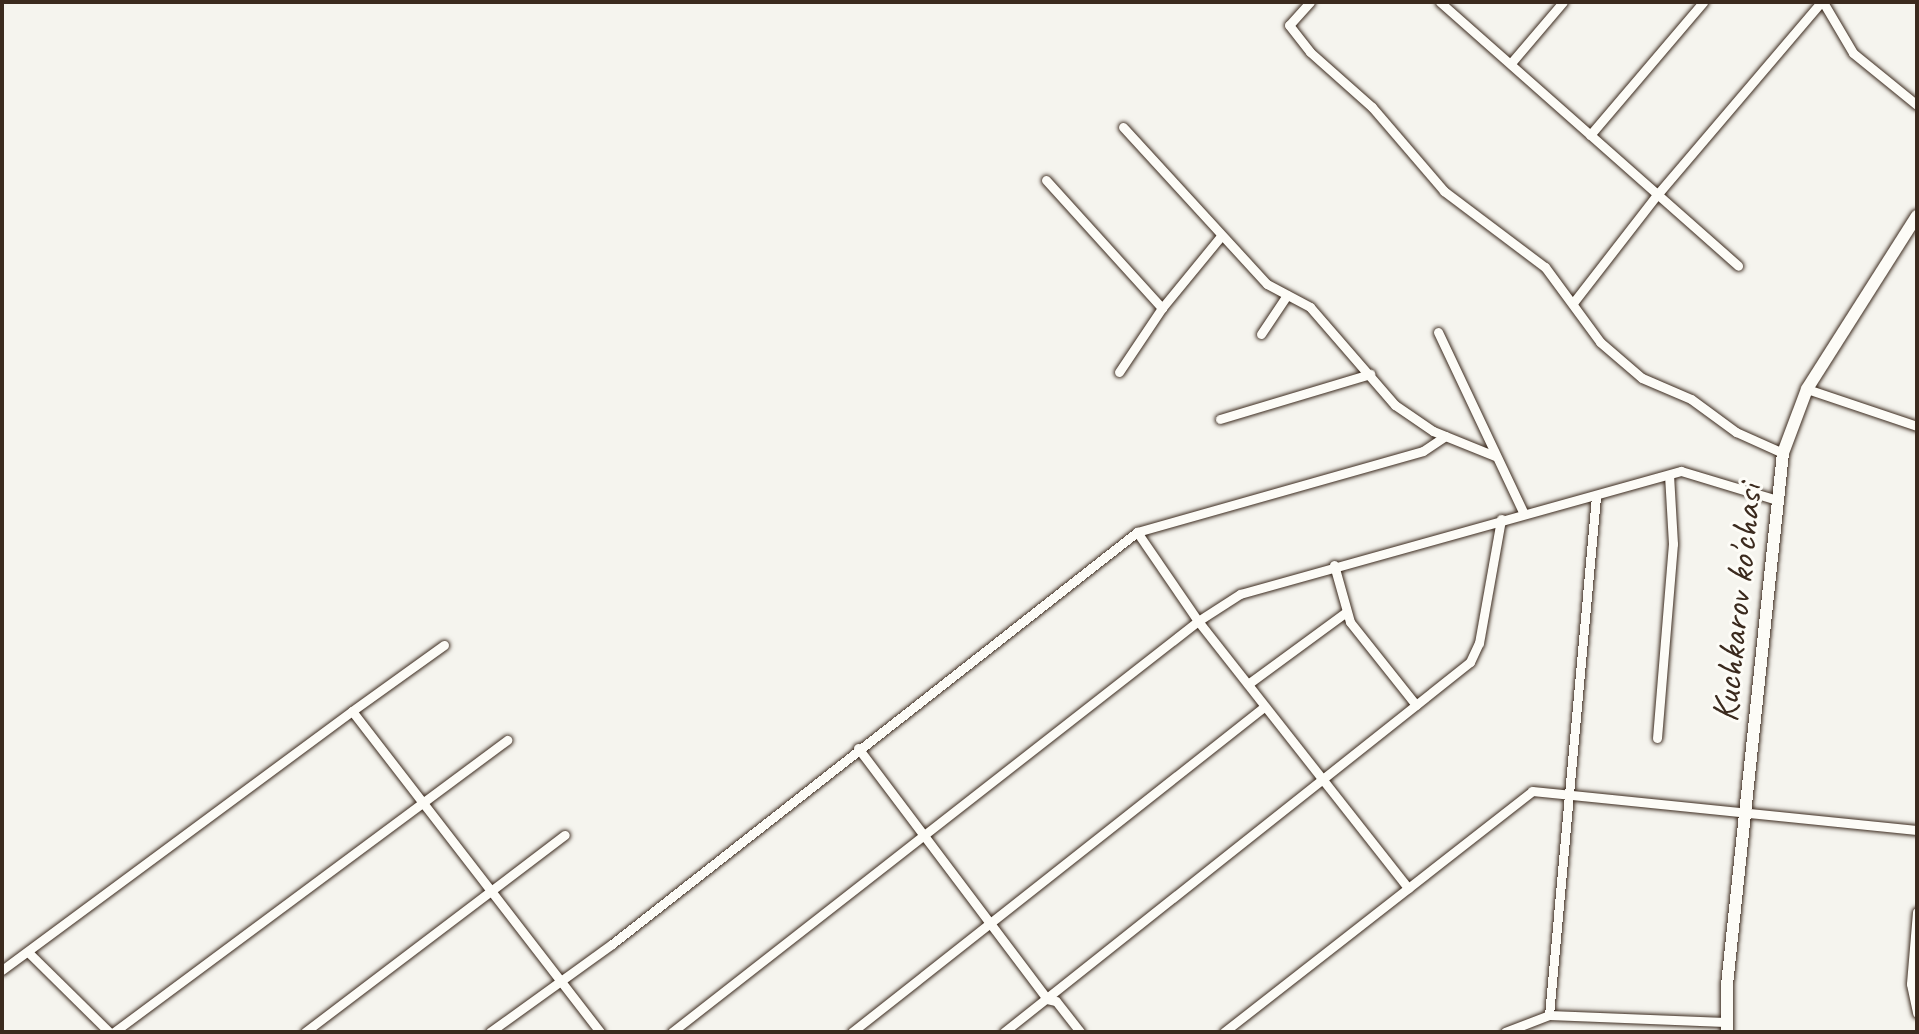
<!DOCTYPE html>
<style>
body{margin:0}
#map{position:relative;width:1919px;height:1034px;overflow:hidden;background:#f5f4ee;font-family:Caveat,sans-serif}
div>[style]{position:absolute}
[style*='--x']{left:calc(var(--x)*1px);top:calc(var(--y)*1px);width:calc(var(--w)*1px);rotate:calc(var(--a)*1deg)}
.roads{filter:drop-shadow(0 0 2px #3b2a1e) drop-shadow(0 0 2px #3b2a1e)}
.minor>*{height:9px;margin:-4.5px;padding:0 4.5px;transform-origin:4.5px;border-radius:4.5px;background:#fdfcf7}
.secondary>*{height:12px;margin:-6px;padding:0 6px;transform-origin:6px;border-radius:6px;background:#fdfcf7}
span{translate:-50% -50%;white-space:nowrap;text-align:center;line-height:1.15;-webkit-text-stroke:6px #fdfcf7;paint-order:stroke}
.street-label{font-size:38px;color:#3b2a1e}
.frame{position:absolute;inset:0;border:4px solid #3b2a1e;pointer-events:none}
</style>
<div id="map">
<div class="roads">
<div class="minor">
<i style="--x:1310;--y:2;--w:31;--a:132"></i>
<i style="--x:1289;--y:25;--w:34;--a:52"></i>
<i style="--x:1310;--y:52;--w:83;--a:41.6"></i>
<i style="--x:1372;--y:107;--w:111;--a:49.4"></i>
<i style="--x:1444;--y:191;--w:126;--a:37"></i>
<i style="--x:1545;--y:267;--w:93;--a:53.7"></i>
<i style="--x:1600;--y:342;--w:55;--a:40.6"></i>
<i style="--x:1642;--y:378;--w:53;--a:23.2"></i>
<i style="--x:1691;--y:399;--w:56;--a:36.3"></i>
<i style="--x:1736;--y:432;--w:51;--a:24.1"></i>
<i style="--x:1440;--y:2;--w:398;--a:41.5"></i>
<i style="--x:1823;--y:2;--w:59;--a:59.5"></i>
<i style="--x:1853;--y:53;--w:82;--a:39.1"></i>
<i style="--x:1511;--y:63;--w:80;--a:-49.6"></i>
<i style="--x:1123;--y:127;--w:213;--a:47.5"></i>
<i style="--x:1267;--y:284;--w:49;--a:28.1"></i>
<i style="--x:1310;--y:307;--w:130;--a:49.1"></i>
<i style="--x:1395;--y:405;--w:46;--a:34.4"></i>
<i style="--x:1433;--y:431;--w:67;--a:22"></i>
<i style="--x:1590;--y:135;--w:175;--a:-49.6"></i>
<i style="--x:1046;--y:180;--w:173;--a:47.8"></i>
<i style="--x:1573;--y:303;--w:135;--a:-52.2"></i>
<i style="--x:1656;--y:196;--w:255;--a:-49.6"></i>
<i style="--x:1438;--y:332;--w:201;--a:64.7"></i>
<i style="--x:1261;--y:334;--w:47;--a:-56.3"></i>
<i style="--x:1119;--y:372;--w:77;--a:-56.1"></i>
<i style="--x:1162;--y:308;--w:93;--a:-50.7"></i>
<i style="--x:1807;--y:389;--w:116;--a:18.6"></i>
<i style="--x:1220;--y:419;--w:157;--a:-16.7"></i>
<i style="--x:1137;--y:532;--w:297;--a:-15.8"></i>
<i style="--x:1423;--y:451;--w:27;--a:-34"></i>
<i style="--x:1334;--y:565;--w:59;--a:74.3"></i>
<i style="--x:1350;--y:622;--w:106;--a:51.5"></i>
<i style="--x:444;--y:645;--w:113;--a:144.3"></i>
<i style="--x:352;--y:711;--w:406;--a:52.3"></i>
<i style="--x:1248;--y:684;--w:122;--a:-36.3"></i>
<i style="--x:1657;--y:738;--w:195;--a:-85.3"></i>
<i style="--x:1673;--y:544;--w:69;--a:-93.3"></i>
<i style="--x:858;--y:748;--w:314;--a:53"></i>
<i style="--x:1047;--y:999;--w:9;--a:13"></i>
<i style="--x:1056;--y:1001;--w:39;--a:52"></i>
<i style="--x:1917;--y:912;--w:72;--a:94.8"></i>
<i style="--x:1911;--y:984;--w:30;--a:78"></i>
<i style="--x:28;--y:952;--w:114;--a:44.6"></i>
<i style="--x:2;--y:970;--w:435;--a:-36.5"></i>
<i style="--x:1549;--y:1015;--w:520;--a:-84.82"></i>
<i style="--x:114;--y:1032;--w:490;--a:-36.6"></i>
<i style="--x:305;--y:1032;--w:326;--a:-37.2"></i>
<i style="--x:490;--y:1032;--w:150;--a:-35.8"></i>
<i style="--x:612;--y:944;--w:667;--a:-38.12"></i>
<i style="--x:1137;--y:532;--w:108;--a:55.6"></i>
<i style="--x:1198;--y:621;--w:340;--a:51.8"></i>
<i style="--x:672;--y:1032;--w:668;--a:-38"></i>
<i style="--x:1198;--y:621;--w:50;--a:-32.7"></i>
<i style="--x:1240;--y:594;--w:458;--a:-15.6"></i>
<i style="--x:1681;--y:471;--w:100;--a:16.8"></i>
<i style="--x:852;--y:1032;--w:525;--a:-38.27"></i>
<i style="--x:1004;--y:1032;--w:595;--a:-38.45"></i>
<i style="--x:1470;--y:662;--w:21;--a:-65"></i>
<i style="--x:1479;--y:643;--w:126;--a:-79.9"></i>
<i style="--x:1224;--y:1032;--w:391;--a:-38"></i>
<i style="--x:1532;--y:791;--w:387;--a:5.8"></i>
<i style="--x:1505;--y:1032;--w:47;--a:-21.1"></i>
<i style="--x:1549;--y:1015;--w:176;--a:2.3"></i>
</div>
<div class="secondary">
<i style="--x:1727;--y:1032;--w:47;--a:-90"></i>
<i style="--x:1727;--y:985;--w:535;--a:-83.99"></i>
<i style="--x:1783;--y:453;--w:68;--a:-69.4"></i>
<i style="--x:1807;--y:389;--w:205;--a:-57.6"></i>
</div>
</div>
<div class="street-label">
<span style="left:1737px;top:603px;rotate:-84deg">Kuchkarov ko'chasi</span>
</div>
<div class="frame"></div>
</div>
